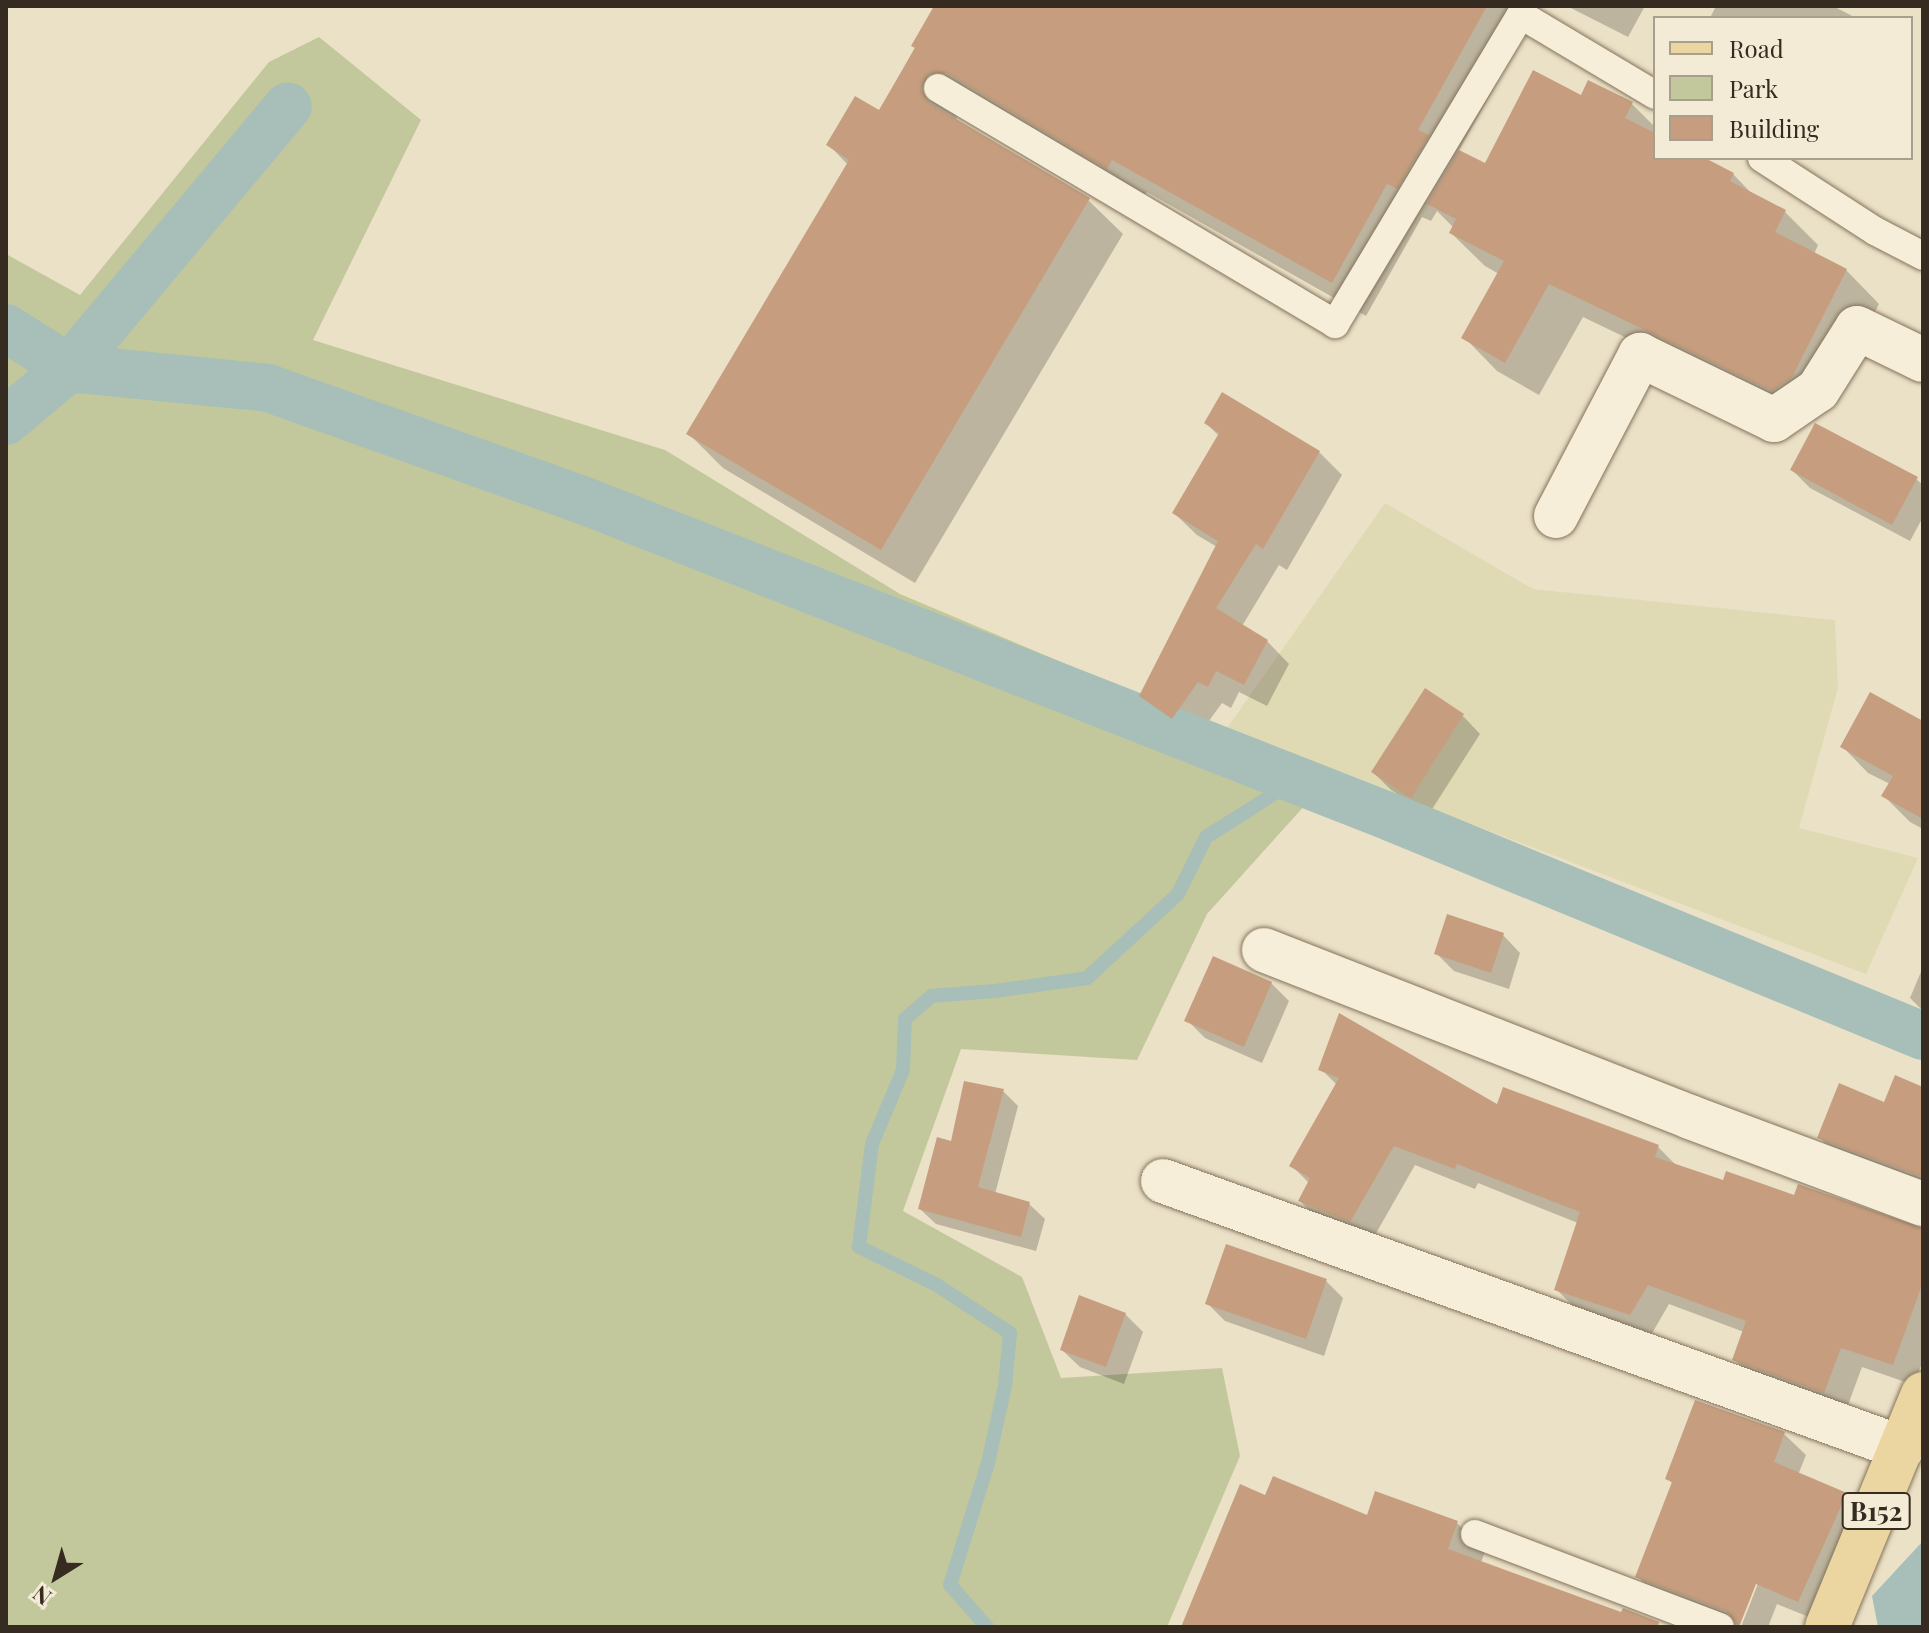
<!DOCTYPE html>
<style>
body{margin:0}
#map{position:relative;width:1929px;height:1633px;overflow:hidden;background:#ebe1c6;font-family:"Playfair Display",serif}
div>[style]{position:absolute}
[style*='--x']{left:calc(var(--x)*1px);top:calc(var(--y)*1px);width:calc(var(--w)*1px);rotate:calc(var(--a)*1deg)}
.farmland>*{inset:0;background:#e0dab4}
.green>*{inset:0;background:#c2c89b}
.water>*{inset:0;background:#a7bfb8}
.shadow>*{inset:0;background:#0003}
.stream>*{height:14px;margin:-7px;padding:0 7px;transform-origin:7px;border-radius:7px;background:#a7bfb8}
.canal>*{height:48px;margin:-24px;padding:0 24px;transform-origin:24px;border-radius:24px;background:#a7bfb8}
.building>*{inset:0;background:#c69e7f}
.roads{filter:drop-shadow(0 0 2px #85735d) drop-shadow(0 0 2px #85735d)}
.lane>*{height:28px;margin:-14px;padding:0 14px;transform-origin:14px;border-radius:14px;background:#f6eed9}
.street>*{height:44px;margin:-22px;padding:0 22px;transform-origin:22px;border-radius:22px;background:#f6eed9}
.primary>*{height:44px;margin:-22px;padding:0 22px;transform-origin:22px;border-radius:22px;background:#ebd6a1}
span{translate:-50% -50%;white-space:nowrap;text-align:center;line-height:1.15;-webkit-text-stroke:7px #f3ebd5;paint-order:stroke}
.shield-label span{padding:2px 6px;background:#f3ebd5;border:2px solid;border-radius:6px;-webkit-text-stroke-width:0}
.shield-label{font-size:26px;color:#362b20;font-weight:700}
.frame{position:absolute;inset:0;border:8px solid #362b20;pointer-events:none}
.legend{position:absolute;left:1653px;top:16px;width:260px;height:144px;box-sizing:border-box;background:#f3ebd5;border:2px solid #a79e8d;margin:0;padding:10px 14px;list-style:none;font-size:24px;color:#362b20}
.legend li{display:flex;align-items:center;gap:16px;height:40px}
.legend b{width:40px;border:2px solid #a79e8d}
.north{position:absolute;left:16px;top:1537px;width:80px;height:80px;-webkit-text-stroke:6px #f3ebd5;paint-order:stroke;rotate:217deg;font-size:22px;font-weight:700;line-height:32px;text-align:center;color:#362b20}
.north::after{content:'';display:block;margin:auto;width:28px;height:36px;background:#362b20;clip-path:polygon(50% 0,100% 100%,50% 72%,0 100%)}
</style>
<div id="map">
<div class="farmland">
<i style="clip-path:polygon(1385px 503px,1533px 589px,1835px 620px,1838px 688px,1799px 828px,1918px 858px,1866px 974px,1225px 731px)"></i>
</div>
<div class="green">
<i style="clip-path:polygon(319px 37px,421px 120px,313px 340px,665px 450px,900px 594px,1225px 731px,1334px 773px,1207px 914px,1137px 1060px,961px 1049px,903px 1211px,1022px 1277px,1061px 1378px,1222px 1368px,1240px 1456px,1167px 1627px,6px 1627px,6px 254px,80px 295px,269px 62px)"></i>
</div>
<div class="water">
<i style="clip-path:polygon(1923px 1541px,1923px 1627px,1878px 1627px,1872px 1596px)"></i>
</div>
<div class="shadow">
<i style="clip-path:polygon(938px 6px,1540px 6px,1458px 152px,1486px 166px,1582px 97px,1632px 104px,1655px 127px,1655px 158px,1701px 158px,1733px 174px,1754px 196px,1785px 212px,1818px 245px,1814px 254px,1846px 270px,1879px 304px,1825px 410px,1806px 424px,1583px 317px,1539px 395px,1497px 371px,1464px 337px,1499px 274px,1485px 266px,1451px 233px,1454px 228px,1437px 211px,1431px 221px,1422px 217px,1366px 316px,1147px 192px,1142px 201px,957px 114px,956px 121px,1088px 200px,1123px 234px,915px 583px,723px 468px,689px 434px,848px 165px,829px 145px,879px 112px)"></i>
<i style="clip-path:polygon(1567px 6px,1645px 6px,1628px 37px)"></i>
<i style="clip-path:polygon(1716px 6px,1833px 6px,1856px 18px,1710px 18px)"></i>
<i style="clip-path:polygon(1206px 423px,1319px 452px,1342px 475px,1287px 570px,1279px 565px,1242px 626px,1267px 641px,1289px 664px,1267px 706px,1239px 692px,1231px 708px,1222px 703px,1195px 740px,1165px 719px,1142px 696px,1217px 547px,1197px 535px,1174px 513px,1219px 436px)"></i>
<i style="clip-path:polygon(1792px 470px,1916px 479px,1923px 485px,1923px 517px,1910px 541px,1810px 488px)"></i>
<i style="clip-path:polygon(1463px 716px,1480px 734px,1429px 814px,1391px 790px,1373px 772px)"></i>
<i style="clip-path:polygon(1923px 723px,1923px 829px,1910px 822px,1884px 796px,1890px 784px,1868px 773px,1842px 746px)"></i>
<i style="clip-path:polygon(1503px 935px,1520px 953px,1509px 989px,1454px 971px,1436px 953px)"></i>
<i style="clip-path:polygon(1923px 967px,1923px 1011px,1910px 998px)"></i>
<i style="clip-path:polygon(1271px 983px,1289px 1001px,1262px 1063px,1205px 1038px,1187px 1020px)"></i>
<i style="clip-path:polygon(1321px 1069px,1498px 1107px,1658px 1147px,1678px 1167px,1724px 1182px,1923px 1230px,1923px 1360px,1914px 1385px,1862px 1367px,1845px 1413px,1755px 1380px,1734px 1359px,1744px 1332px,1669px 1304px,1651px 1335px,1577px 1310px,1557px 1290px,1578px 1223px,1478px 1183px,1475px 1189px,1415px 1165px,1371px 1242px,1321px 1222px,1300px 1201px,1310px 1184px,1292px 1166px,1337px 1085px)"></i>
<i style="clip-path:polygon(1923px 1089px,1923px 1187px,1837px 1155px,1819px 1137px)"></i>
<i style="clip-path:polygon(1003px 1091px,1018px 1106px,995px 1194px,1029px 1204px,1045px 1219px,1036px 1251px,936px 1224px,920px 1209px,952px 1144px)"></i>
<i style="clip-path:polygon(1326px 1281px,1343px 1298px,1324px 1356px,1225px 1321px,1208px 1304px)"></i>
<i style="clip-path:polygon(1125px 1314px,1143px 1332px,1124px 1384px,1080px 1367px,1062px 1350px)"></i>
<i style="clip-path:polygon(1696px 1402px,1784px 1434px,1806px 1455px,1798px 1475px,1846px 1495px,1867px 1516px,1819px 1621px,1777px 1604px,1768px 1627px,1741px 1627px,1761px 1576px,1757px 1574px,1738px 1624px,1741px 1627px,1659px 1597px,1637px 1576px,1673px 1484px,1667px 1478px)"></i>
<i style="clip-path:polygon(1267px 1497px,1368px 1518px,1457px 1523px,1485px 1551px,1481px 1563px,1661px 1627px,1183px 1627px)"></i>
</div>
<div class="stream">
<i style="--x:987;--y:1627;--w:56;--a:-131.4"></i>
<i style="--x:950;--y:1585;--w:128;--a:-72.7"></i>
<i style="--x:988;--y:1463;--w:79;--a:-77.6"></i>
<i style="--x:1005;--y:1386;--w:53;--a:-84.6"></i>
<i style="--x:1010;--y:1333;--w:90;--a:-146.8"></i>
<i style="--x:935;--y:1284;--w:85;--a:-154"></i>
<i style="--x:859;--y:1247;--w:104;--a:-82.8"></i>
<i style="--x:872;--y:1144;--w:80;--a:-67.3"></i>
<i style="--x:903;--y:1070;--w:51;--a:-87.8"></i>
<i style="--x:905;--y:1019;--w:35;--a:-41"></i>
<i style="--x:931;--y:996;--w:64;--a:-4.5"></i>
<i style="--x:995;--y:991;--w:93;--a:-8"></i>
<i style="--x:1087;--y:978;--w:124;--a:-42.7"></i>
<i style="--x:1178;--y:894;--w:64;--a:-63.8"></i>
<i style="--x:1206;--y:837;--w:107;--a:-32.3"></i>
</div>
<div class="canal">
<i style="--x:6;--y:328;--w:75;--a:32.4"></i>
<i style="--x:69;--y:368;--w:200;--a:5.7"></i>
<i style="--x:268;--y:388;--w:337;--a:19.6"></i>
<i style="--x:585;--y:501;--w:868;--a:21.42"></i>
<i style="--x:1393;--y:818;--w:573;--a:22.36"></i>
<i style="--x:6;--y:421;--w:82;--a:-40.1"></i>
<i style="--x:69;--y:368;--w:341;--a:-50.1"></i>
</div>
<div class="building">
<i style="clip-path:polygon(934px 6px,1487px 6px,1418px 130px,1429px 135px,1397px 189px,1387px 184px,1332px 283px,1112px 160px,1107px 169px,947px 73px,929px 74px,921px 89px,929px 103px,1090px 198px,881px 550px,686px 434px,849px 160px,826px 145px,855px 96px,879px 110px,915px 48px,911px 46px)"></i>
<i style="clip-path:polygon(1533px 70px,1581px 95px,1588px 80px,1633px 102px,1625px 118px,1655px 133px,1655px 158px,1705px 158px,1734px 173px,1730px 181px,1786px 210px,1775px 232px,1847px 269px,1792px 377px,1772px 391px,1549px 284px,1505px 363px,1461px 338px,1504px 261px,1449px 233px,1456px 219px,1427px 204px,1459px 150px,1485px 163px)"></i>
<i style="clip-path:polygon(1222px 392px,1320px 451px,1263px 549px,1256px 544px,1216px 608px,1268px 640px,1244px 685px,1216px 671px,1208px 687px,1198px 682px,1172px 719px,1139px 696px,1218px 541px,1172px 513px,1219px 433px,1204px 423px)"></i>
<i style="clip-path:polygon(1815px 423px,1918px 477px,1892px 525px,1790px 470px)"></i>
<i style="clip-path:polygon(1425px 688px,1464px 714px,1411px 798px,1371px 772px)"></i>
<i style="clip-path:polygon(1870px 692px,1923px 721px,1923px 819px,1881px 796px,1893px 776px,1840px 747px)"></i>
<i style="clip-path:polygon(1447px 914px,1504px 933px,1491px 973px,1434px 954px)"></i>
<i style="clip-path:polygon(1213px 956px,1272px 982px,1244px 1047px,1184px 1021px)"></i>
<i style="clip-path:polygon(1339px 1013px,1497px 1104px,1503px 1087px,1659px 1145px,1655px 1157px,1723px 1180px,1726px 1171px,1794px 1195px,1798px 1184px,1923px 1228px,1923px 1282px,1893px 1365px,1841px 1348px,1824px 1393px,1732px 1360px,1746px 1321px,1648px 1285px,1630px 1315px,1554px 1290px,1580px 1212px,1457px 1164px,1455px 1169px,1394px 1146px,1350px 1222px,1298px 1201px,1310px 1178px,1289px 1166px,1339px 1078px,1318px 1070px)"></i>
<i style="clip-path:polygon(1895px 1075px,1923px 1087px,1923px 1177px,1817px 1138px,1839px 1083px,1884px 1102px)"></i>
<i style="clip-path:polygon(964px 1081px,1004px 1089px,978px 1187px,1030px 1202px,1021px 1237px,918px 1209px,937px 1137px,951px 1141px)"></i>
<i style="clip-path:polygon(1226px 1244px,1327px 1279px,1306px 1339px,1205px 1304px)"></i>
<i style="clip-path:polygon(1079px 1295px,1126px 1313px,1106px 1367px,1060px 1350px)"></i>
<i style="clip-path:polygon(1695px 1400px,1785px 1432px,1774px 1462px,1847px 1493px,1798px 1602px,1756px 1584px,1739px 1627px,1726px 1611px,1635px 1577px,1672px 1482px,1665px 1479px)"></i>
<i style="clip-path:polygon(1273px 1476px,1367px 1515px,1375px 1491px,1458px 1521px,1448px 1549px,1621px 1612px,1623px 1608px,1659px 1622px,1658px 1627px,1181px 1627px,1240px 1484px,1265px 1495px)"></i>
</div>
<div class="roads">
<div class="lane">
<i style="--x:938;--y:88;--w:462;--a:30.7"></i>
<i style="--x:1335;--y:324;--w:361;--a:-59"></i>
<i style="--x:1521;--y:15;--w:156;--a:30.8"></i>
<i style="--x:1762;--y:158;--w:135;--a:32.9"></i>
<i style="--x:1875;--y:231;--w:54;--a:27.5"></i>
<i style="--x:1475;--y:1534;--w:262;--a:20.8"></i>
</div>
<div class="street">
<i style="--x:1556;--y:516;--w:182;--a:-62.4"></i>
<i style="--x:1640;--y:355;--w:149;--a:25.9"></i>
<i style="--x:1774;--y:420;--w:53;--a:-34.3"></i>
<i style="--x:1818;--y:390;--w:73;--a:-57.8"></i>
<i style="--x:1857;--y:328;--w:73;--a:25.9"></i>
<i style="--x:1264;--y:950;--w:458;--a:21.4"></i>
<i style="--x:1690;--y:1117;--w:249;--a:20.5"></i>
<i style="--x:1163;--y:1181;--w:786;--a:19.86"></i>
</div>
<div class="primary">
<i style="--x:1827;--y:1627;--w:252;--a:-67.6"></i>
</div>
</div>
<div class="shield-label">
<span style="left:1876px;top:1511px">B152</span>
</div>
<div class="frame"></div>
<ul class="legend">
<li><b style="height:10px;background:#ebd6a1"></b>Road</li>
<li><b style="height:22px;background:#c2c89b"></b>Park</li>
<li><b style="height:22px;background:#c69e7f"></b>Building</li>
</ul>
<div class="north">N</div>
</div>
